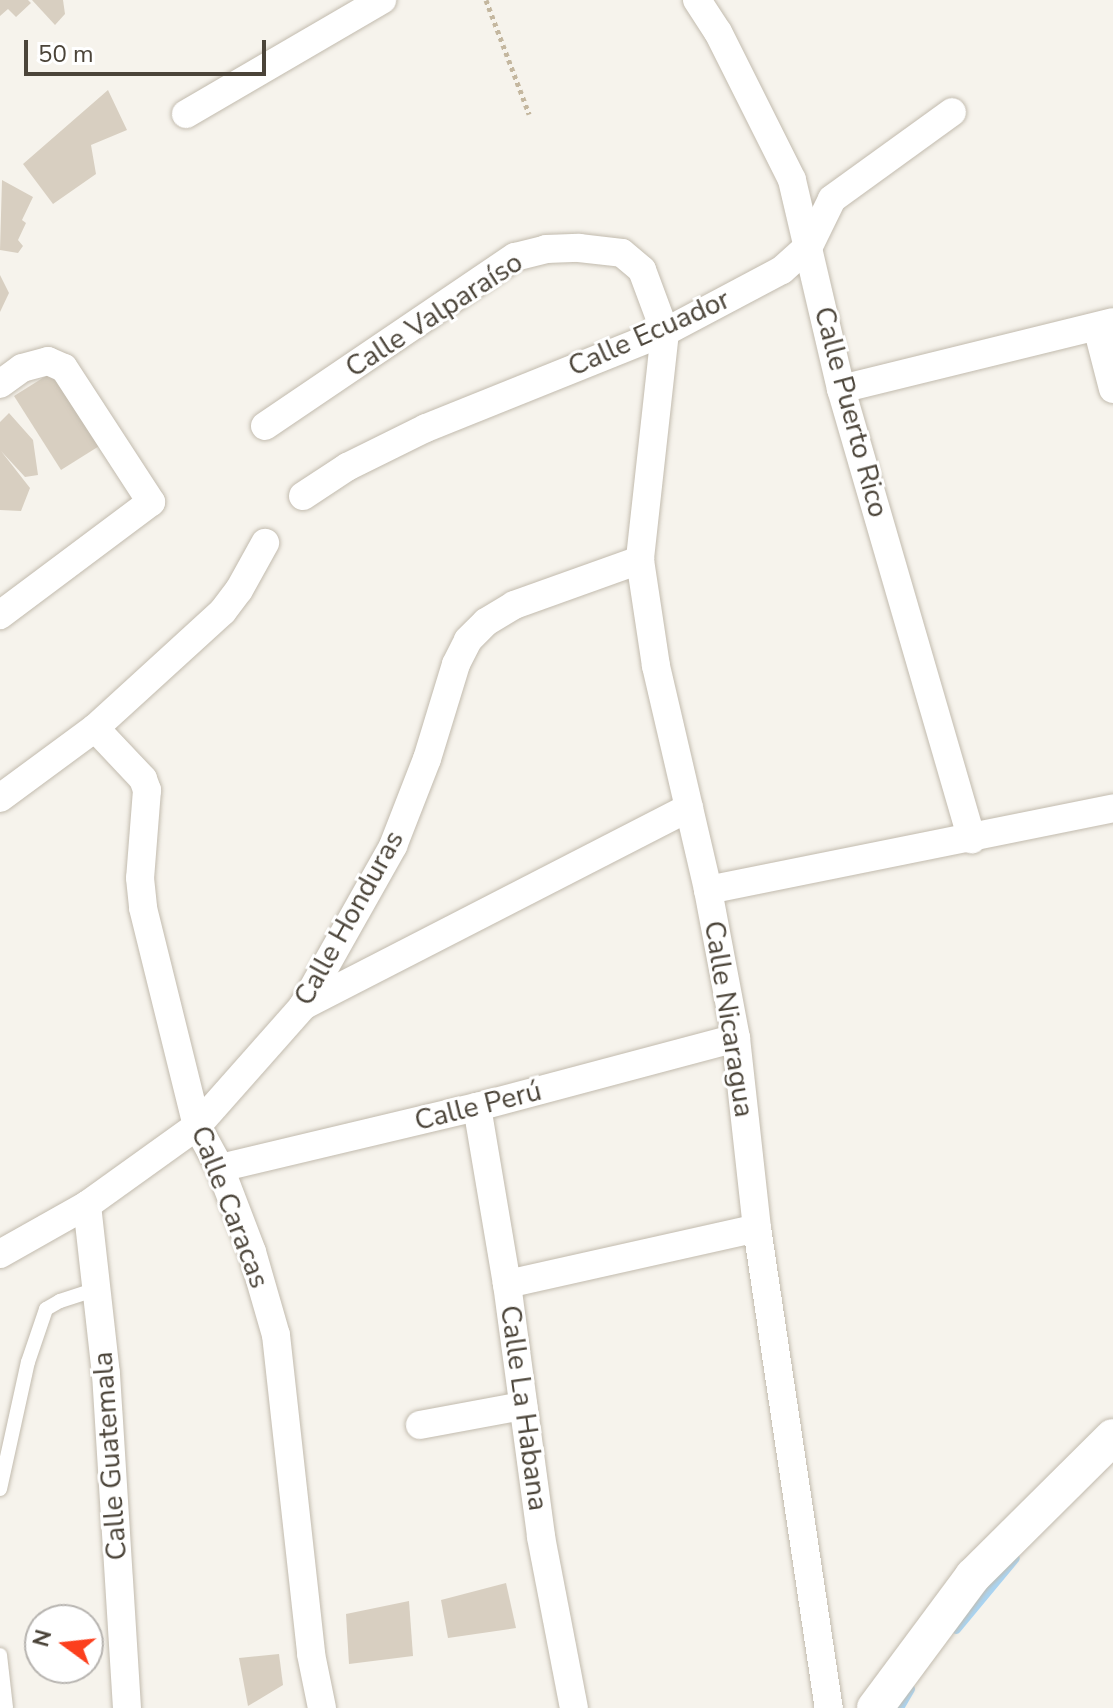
<!DOCTYPE html>
<meta charset="utf-8">
<style>
body{margin:0}
#map{position:relative;width:1113px;height:1708px;overflow:hidden;background:#f6f3ec;font-family:"Nunito Sans",sans-serif}
div>[style]{position:absolute}
[style*='--x']{left:calc(var(--x)*1px);top:calc(var(--y)*1px);width:calc(var(--w)*1px);rotate:calc(var(--a)*1deg)}
.stream>*{height:10px;margin:-5px;padding:0 5px;transform-origin:5px;border-radius:5px;background:#a9d4f2}
.building>*{inset:0;background:#d8cfc1}
.path>*{height:5px;margin-top:-2.5px;transform-origin:0;background:repeating-linear-gradient(90deg,#c4b79f 0 4px,transparent 0 8px)}
.roads{filter:drop-shadow(0 0 2px #c2bbae) drop-shadow(0 0 2px #c2bbae)}
.service>*{height:14px;margin:-7px;padding:0 7px;transform-origin:7px;border-radius:7px;background:#fff}
.minor>*{height:28px;margin:-14px;padding:0 14px;transform-origin:14px;border-radius:14px;background:#fff}
.tertiary>*{height:36px;margin:-18px;padding:0 18px;transform-origin:18px;border-radius:18px;background:#fff}
span{translate:-50% -50%;white-space:nowrap;text-align:center;line-height:1.15;-webkit-text-stroke:6px #fff;paint-order:stroke}
.street-label{font-size:28px;color:#4b4439}
.north{position:absolute;left:24px;top:1604px;width:80px;height:80px;box-sizing:border-box;background:#fff;border:2px solid #b7b4b0;border-radius:50%;rotate:285deg;font-size:22px;font-weight:700;line-height:32px;text-align:center;color:#4b4439}
.north::after{content:'';display:block;margin:auto;width:28px;height:36px;background:#fc3f1d;clip-path:polygon(50% 0,100% 100%,50% 72%,0 100%)}
.scale{position:absolute;left:24px;top:40px;width:242px;height:36px;box-sizing:border-box;border:4px solid #4b4439;border-top:0;padding-left:10px;font-size:24px;line-height:28px;white-space:nowrap;color:#4b4439;-webkit-text-stroke:6px #fff;paint-order:stroke}
</style>
<div id="map">
<div class="stream">
<i style="--x:956;--y:1629;--w:92;--a:-50.3"></i>
<i style="--x:899;--y:1708;--w:22;--a:-60"></i>
</div>
<div class="building">
<i style="clip-path:polygon(0 0,28px 0,31px 3px,16px 17px,8px 9px,0 16px)"></i>
<i style="clip-path:polygon(32px 0,63px 0,65px 14px,55px 25px)"></i>
<i style="clip-path:polygon(108px 90px,127px 130px,91px 145px,96px 174px,53px 204px,23px 164px)"></i>
<i style="clip-path:polygon(2px 180px,33px 197px,22px 220px,26px 223px,18px 240px,23px 246px,18px 253px,0 250px)"></i>
<i style="clip-path:polygon(0 275px,9px 293px,0 312px)"></i>
<i style="clip-path:polygon(57px 369px,104px 443px,61px 470px,14px 396px)"></i>
<i style="clip-path:polygon(9px 413px,33px 440px,38px 475px,25px 477px,1px 451px,30px 488px,21px 511px,0 510px,0 422px)"></i>
<i style="clip-path:polygon(506px 1583px,516px 1628px,448px 1638px,441px 1600px)"></i>
<i style="clip-path:polygon(409px 1601px,413px 1656px,349px 1664px,346px 1614px)"></i>
<i style="clip-path:polygon(279px 1654px,283px 1685px,248px 1706px,239px 1658px)"></i>
</div>
<div class="path">
<i style="--x:486;--y:0;--w:122;--a:69.3"></i>
</div>
<div class="roads">
<div class="service">
<i style="--x:0;--y:1489;--w:130;--a:-77.6"></i>
<i style="--x:28;--y:1362;--w:56;--a:-71.2"></i>
<i style="--x:46;--y:1309;--w:16;--a:-30"></i>
<i style="--x:60;--y:1301;--w:38;--a:-18"></i>
<i style="--x:0;--y:1655;--w:53;--a:83.5"></i>
</div>
<div class="minor">
<i style="--x:697;--y:0;--w:38;--a:57"></i>
<i style="--x:718;--y:32;--w:165;--a:63.4"></i>
<i style="--x:792;--y:180;--w:215;--a:76.8"></i>
<i style="--x:841;--y:389;--w:469;--a:73.8"></i>
<i style="--x:186;--y:114;--w:227;--a:-30.2"></i>
<i style="--x:1097;--y:327;--w:64;--a:75.5"></i>
<i style="--x:0;--y:384;--w:27;--a:-36"></i>
<i style="--x:22;--y:368;--w:27;--a:-15"></i>
<i style="--x:48;--y:361;--w:17;--a:24"></i>
<i style="--x:64;--y:368;--w:160;--a:57"></i>
<i style="--x:151;--y:502;--w:189;--a:143.2"></i>
<i style="--x:841;--y:389;--w:280;--a:-13.8"></i>
<i style="--x:265;--y:426;--w:302;--a:-34.1"></i>
<i style="--x:515;--y:257;--w:32;--a:-14"></i>
<i style="--x:546;--y:249;--w:33;--a:-2"></i>
<i style="--x:579;--y:248;--w:43;--a:6.6"></i>
<i style="--x:622;--y:253;--w:26;--a:40"></i>
<i style="--x:642;--y:270;--w:66;--a:69.6"></i>
<i style="--x:665;--y:332;--w:229;--a:96.3"></i>
<i style="--x:640;--y:560;--w:107;--a:81.4"></i>
<i style="--x:656;--y:666;--w:230;--a:76.9"></i>
<i style="--x:708;--y:890;--w:151;--a:79.3"></i>
<i style="--x:736;--y:1038;--w:191;--a:83.7"></i>
<i style="--x:757;--y:1228;--w:485;--a:81.5"></i>
<i style="--x:303;--y:496;--w:53;--a:-33.4"></i>
<i style="--x:347;--y:467;--w:88;--a:-26.3"></i>
<i style="--x:426;--y:428;--w:258;--a:-21.9"></i>
<i style="--x:665;--y:332;--w:132;--a:-27.9"></i>
<i style="--x:782;--y:270;--w:36;--a:-42"></i>
<i style="--x:809;--y:246;--w:52;--a:-63.9"></i>
<i style="--x:832;--y:199;--w:148;--a:-35.9"></i>
<i style="--x:95;--y:728;--w:70;--a:46.7"></i>
<i style="--x:143;--y:779;--w:12;--a:70"></i>
<i style="--x:147;--y:790;--w:88;--a:94.5"></i>
<i style="--x:140;--y:878;--w:30;--a:84"></i>
<i style="--x:143;--y:908;--w:225;--a:76.1"></i>
<i style="--x:197;--y:1126;--w:48;--a:61.3"></i>
<i style="--x:220;--y:1168;--w:90;--a:69.1"></i>
<i style="--x:252;--y:1252;--w:86;--a:73.9"></i>
<i style="--x:276;--y:1335;--w:321;--a:83.7"></i>
<i style="--x:311;--y:1654;--w:55;--a:78.5"></i>
<i style="--x:0;--y:798;--w:118;--a:-36.4"></i>
<i style="--x:95;--y:728;--w:173;--a:-42.4"></i>
<i style="--x:223;--y:611;--w:26;--a:-53"></i>
<i style="--x:239;--y:590;--w:54;--a:-61"></i>
<i style="--x:708;--y:890;--w:413;--a:-11.4"></i>
<i style="--x:303;--y:1006;--w:434;--a:-27.2"></i>
<i style="--x:477;--y:1107;--w:180;--a:80.4"></i>
<i style="--x:507;--y:1284;--w:255;--a:82.3"></i>
<i style="--x:541;--y:1537;--w:174;--a:79.1"></i>
<i style="--x:220;--y:1168;--w:264;--a:-13.4"></i>
<i style="--x:477;--y:1107;--w:268;--a:-14.9"></i>
<i style="--x:87;--y:1205;--w:170;--a:83.6"></i>
<i style="--x:106;--y:1374;--w:335;--a:86.4"></i>
<i style="--x:0;--y:1254;--w:100;--a:-29.4"></i>
<i style="--x:87;--y:1205;--w:135;--a:-35.7"></i>
<i style="--x:197;--y:1126;--w:160;--a:-48.5"></i>
<i style="--x:303;--y:1006;--w:184;--a:-60.6"></i>
<i style="--x:393;--y:846;--w:93;--a:-68.7"></i>
<i style="--x:427;--y:759;--w:99;--a:-73"></i>
<i style="--x:456;--y:664;--w:27;--a:-63"></i>
<i style="--x:468;--y:640;--w:25;--a:-45"></i>
<i style="--x:486;--y:622;--w:33;--a:-31"></i>
<i style="--x:514;--y:605;--w:134;--a:-19.7"></i>
<i style="--x:507;--y:1284;--w:256;--a:-12.6"></i>
<i style="--x:420;--y:1425;--w:105;--a:-10.5"></i>
</div>
<div class="tertiary">
<i style="--x:875;--y:1708;--w:164;--a:-53.4"></i>
<i style="--x:973;--y:1576;--w:197;--a:-44.8"></i>
</div>
</div>
<div class="street-label">
<span style="left:434px;top:315px;rotate:-33deg">Calle Valparaíso</span>
<span style="left:649px;top:333px;rotate:-24deg">Calle Ecuador</span>
<span style="left:851px;top:412px;rotate:75deg">Calle Puerto Rico</span>
<span style="left:349px;top:918px;rotate:-61deg">Calle Honduras</span>
<span style="left:729px;top:1019px;rotate:81deg">Calle Nicaragua</span>
<span style="left:478px;top:1106px;rotate:-14deg">Calle Perú</span>
<span style="left:230px;top:1207px;rotate:69deg">Calle Caracas</span>
<span style="left:524px;top:1408px;rotate:82deg">Calle La Habana</span>
<span style="left:110px;top:1456px;rotate:-94deg">Calle Guatemala</span>
</div>
<div class="north">N</div>
<div class="scale">50 m</div>
</div>
